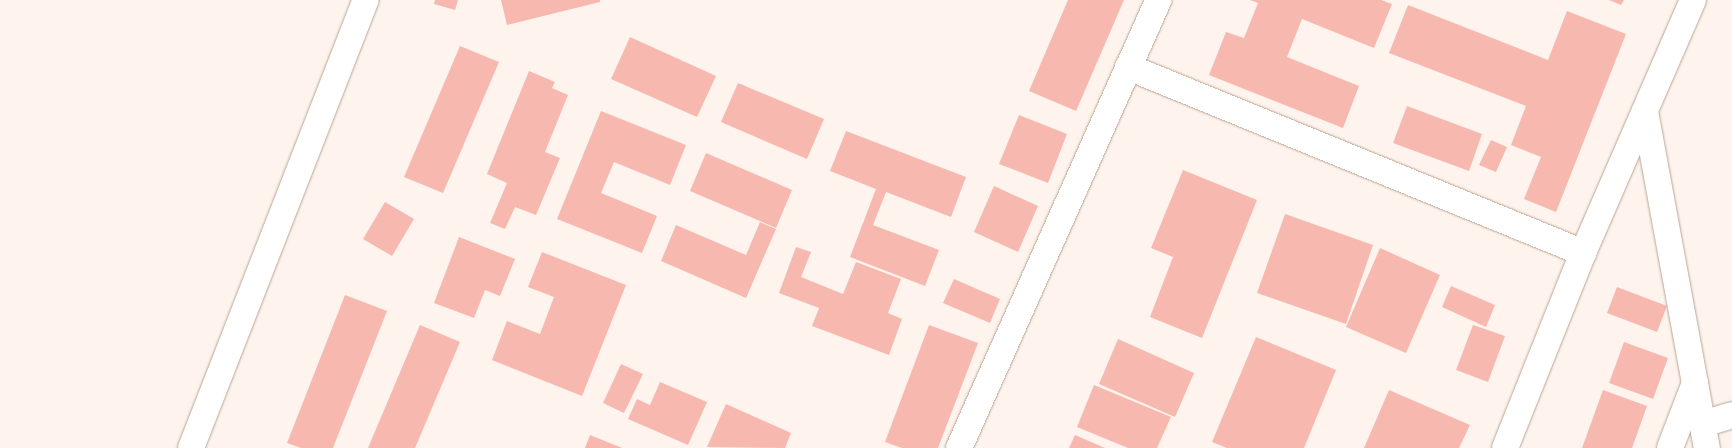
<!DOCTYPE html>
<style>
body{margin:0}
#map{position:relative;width:1732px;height:448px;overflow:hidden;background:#fef4ed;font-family:"DM Sans",sans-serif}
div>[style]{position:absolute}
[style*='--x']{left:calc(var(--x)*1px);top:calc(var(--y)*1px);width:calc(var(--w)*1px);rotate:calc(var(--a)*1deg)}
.building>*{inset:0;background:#f7b8af}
.roads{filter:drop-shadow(0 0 1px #bba492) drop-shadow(0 0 1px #bba492)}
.minor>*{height:26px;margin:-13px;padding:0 13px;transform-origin:13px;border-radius:13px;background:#fff}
span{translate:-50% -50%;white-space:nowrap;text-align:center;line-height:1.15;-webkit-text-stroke:4.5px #fff;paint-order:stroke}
</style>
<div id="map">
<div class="building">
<i style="clip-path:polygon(435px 0,458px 0,455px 10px,434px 4px)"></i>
<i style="clip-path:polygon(501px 0,600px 0,600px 2px,507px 25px)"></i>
<i style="clip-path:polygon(1068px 0,1124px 0,1076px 111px,1029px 91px)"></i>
<i style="clip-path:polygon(1250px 0,1381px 0,1392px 4px,1374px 48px,1302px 19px,1287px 57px,1359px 86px,1343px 128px,1209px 75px,1226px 32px,1244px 38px,1258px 3px)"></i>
<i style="clip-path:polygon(1609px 0,1624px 0,1621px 5px)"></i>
<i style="clip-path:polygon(1408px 5px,1548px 60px,1567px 11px,1626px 34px,1556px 212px,1524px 199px,1541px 157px,1511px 145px,1526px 106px,1389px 53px)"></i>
<i style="clip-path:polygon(630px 37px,716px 76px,697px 117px,611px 79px)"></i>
<i style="clip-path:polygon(460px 46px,499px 62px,443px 193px,404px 177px)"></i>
<i style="clip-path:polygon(529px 71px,555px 82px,552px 88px,568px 95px,545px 152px,560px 158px,536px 215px,515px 207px,505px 229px,490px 223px,507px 183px,487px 174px)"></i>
<i style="clip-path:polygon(738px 83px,824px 119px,807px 159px,721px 122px)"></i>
<i style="clip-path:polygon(1407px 106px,1482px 134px,1469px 171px,1393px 143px)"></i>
<i style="clip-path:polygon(601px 111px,686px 145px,670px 185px,614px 162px,601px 193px,657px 216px,642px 253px,557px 219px)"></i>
<i style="clip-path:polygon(1019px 115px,1067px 134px,1048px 183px,999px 164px)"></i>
<i style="clip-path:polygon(846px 131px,966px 177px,951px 217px,886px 192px,873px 225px,939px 250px,925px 286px,850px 257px,876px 189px,830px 171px)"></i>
<i style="clip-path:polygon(1491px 140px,1507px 147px,1496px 172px,1479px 165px)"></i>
<i style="clip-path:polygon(706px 153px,792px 190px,776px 228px,690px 191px)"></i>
<i style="clip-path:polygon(1183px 170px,1257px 200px,1202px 338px,1150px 317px,1173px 257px,1151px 248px)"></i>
<i style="clip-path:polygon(994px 186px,1038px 206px,1018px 252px,974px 232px)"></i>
<i style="clip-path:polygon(385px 202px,414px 219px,392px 256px,363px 239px)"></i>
<i style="clip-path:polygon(1285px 214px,1373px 245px,1346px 324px,1257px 293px)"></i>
<i style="clip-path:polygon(760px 222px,776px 229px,746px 298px,661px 261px,676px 225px,746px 255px)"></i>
<i style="clip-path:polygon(459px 237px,515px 259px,500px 296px,485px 290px,474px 318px,434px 303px)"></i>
<i style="clip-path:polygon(796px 247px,811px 252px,801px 277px,843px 294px,856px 262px,901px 279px,888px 313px,902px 319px,889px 355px,812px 326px,819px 308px,779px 293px)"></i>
<i style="clip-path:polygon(1380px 248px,1440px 275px,1406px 353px,1346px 327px)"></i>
<i style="clip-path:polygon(542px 252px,626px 285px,582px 396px,492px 360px,507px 321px,540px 334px,554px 297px,528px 287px)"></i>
<i style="clip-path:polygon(954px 279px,1000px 299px,990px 323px,943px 303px)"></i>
<i style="clip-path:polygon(1451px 286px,1495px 305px,1486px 327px,1442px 307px)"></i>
<i style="clip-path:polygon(1617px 287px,1667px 306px,1657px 332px,1607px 313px)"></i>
<i style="clip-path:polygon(345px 295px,387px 311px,333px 448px,301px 448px,287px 443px)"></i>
<i style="clip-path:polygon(420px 325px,460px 342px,415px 448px,368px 448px)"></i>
<i style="clip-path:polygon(929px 325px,978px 343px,938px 448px,902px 448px,885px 442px)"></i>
<i style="clip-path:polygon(1473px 325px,1505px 336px,1488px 382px,1456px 370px)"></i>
<i style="clip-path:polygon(1256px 337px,1336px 370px,1304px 448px,1227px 448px,1212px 442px)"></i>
<i style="clip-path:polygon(1118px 339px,1194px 373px,1175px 417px,1099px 384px)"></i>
<i style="clip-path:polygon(1624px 342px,1668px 358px,1653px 399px,1609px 383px)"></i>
<i style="clip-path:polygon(621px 364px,643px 374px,624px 413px,603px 403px)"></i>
<i style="clip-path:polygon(660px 382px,707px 402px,688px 445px,628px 419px,637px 399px,650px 405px)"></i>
<i style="clip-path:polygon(1094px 385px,1171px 417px,1157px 448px,1128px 448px,1077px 427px)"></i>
<i style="clip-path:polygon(1389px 390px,1470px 425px,1459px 448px,1364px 448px)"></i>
<i style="clip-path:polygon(1603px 390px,1647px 406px,1632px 448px,1582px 448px)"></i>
<i style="clip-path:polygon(726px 404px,791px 433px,785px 448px,707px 447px)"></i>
<i style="clip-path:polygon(590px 435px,622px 448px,585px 448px)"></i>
<i style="clip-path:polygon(1075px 435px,1105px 448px,1069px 448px)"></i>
</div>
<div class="roads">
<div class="minor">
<i style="--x:1128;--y:67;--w:492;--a:22.2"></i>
<i style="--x:1645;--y:111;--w:343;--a:79.6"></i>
<i style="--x:1703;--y:424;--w:30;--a:-17"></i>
<i style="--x:191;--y:448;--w:481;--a:-68.7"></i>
<i style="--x:959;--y:448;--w:490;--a:-66"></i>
<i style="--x:1505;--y:448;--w:210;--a:-68.2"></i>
<i style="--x:1583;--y:253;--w:276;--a:-66.5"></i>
<i style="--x:1670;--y:448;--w:70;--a:-69"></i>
</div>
</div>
</div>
